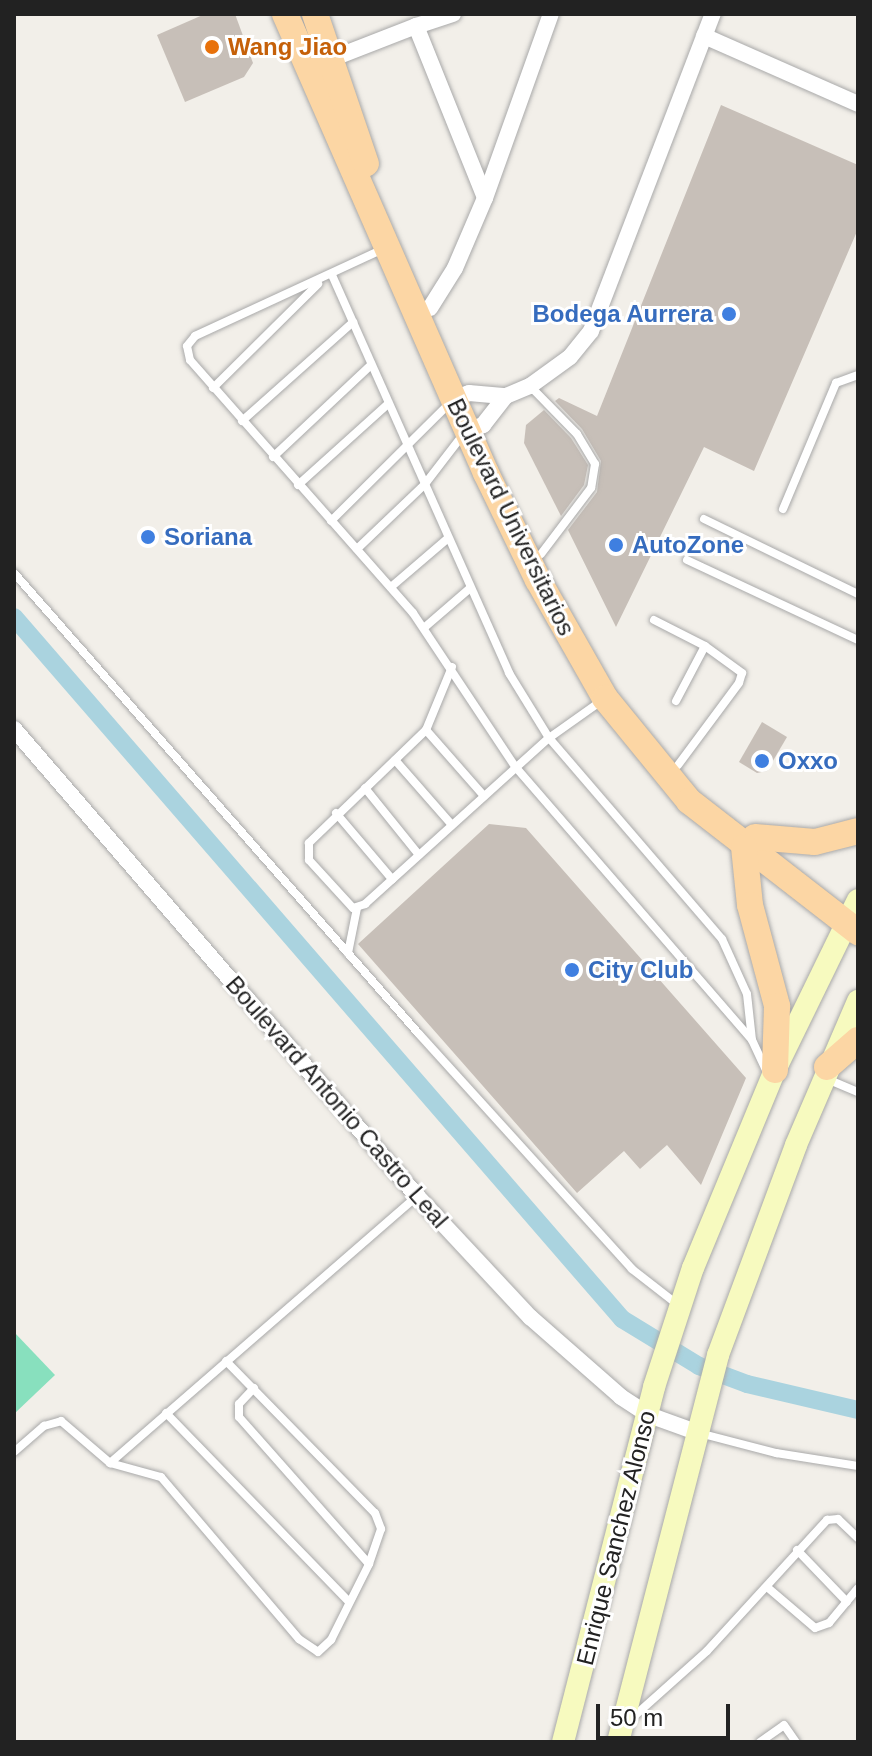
<!DOCTYPE html>
<style>
body{margin:0}
#map{position:relative;width:872px;height:1756px;overflow:hidden;background:#f2efe9;font-family:Helvetica,sans-serif}
div>[style]{position:absolute}
[style*='--x']{left:calc(var(--x)*1px);top:calc(var(--y)*1px);width:calc(var(--w)*1px);rotate:calc(var(--a)*1deg)}
.pitch>*{inset:0;background:#88e0be}
.canal>*{height:18px;margin:-9px;padding:0 9px;transform-origin:9px;border-radius:9px;background:#aad3df}
.building>*{inset:0;background:#c7bfb8}
.roads{filter:drop-shadow(0 0 2px #a9a9a9) drop-shadow(0 0 2px #a9a9a9)}
.lane>*{height:8px;margin:-4px;padding:0 4px;transform-origin:4px;border-radius:4px;background:#fff}
.street>*{height:16px;margin:-8px;padding:0 8px;transform-origin:8px;border-radius:8px;background:#fff}
.secondary>*{height:22px;margin:-11px;padding:0 11px;transform-origin:11px;border-radius:11px;background:#f7fabf}
.primary>*{height:26px;margin:-13px;padding:0 13px;transform-origin:13px;border-radius:13px;background:#fcd6a4}
.dots>*{width:22px;height:22px;translate:-50% -50%;box-sizing:border-box;border:4px solid #fff;border-radius:50%}
span{translate:-50% -50%;white-space:nowrap;text-align:center;line-height:1.15;-webkit-text-stroke:6px #fff;paint-order:stroke}
.food-label{font-size:24px;color:#c56008;font-weight:700}
.left{translate:0 -50%;text-align:left}
.shop-label{font-size:24px;color:#366cbe;font-weight:700}
.right{translate:-100% -50%;text-align:right}
.street-label{font-size:24px;color:#222}
.frame{position:absolute;inset:0;border:16px solid #222;pointer-events:none}
.scale{position:absolute;left:596px;top:1704px;width:134px;height:36px;box-sizing:border-box;border:4px solid #222;border-top:0;padding-left:10px;font-size:24px;line-height:28px;white-space:nowrap;color:#222;-webkit-text-stroke:6px #fff;paint-order:stroke}
</style>
<div id="map">
<div class="pitch">
<i style="clip-path:polygon(14px 1332px,55px 1375px,14px 1414px)"></i>
</div>
<div class="canal">
<i style="--x:14;--y:617;--w:929;--a:49.1"></i>
<i style="--x:622;--y:1319;--w:90;--a:31.4"></i>
<i style="--x:699;--y:1366;--w:51;--a:20.6"></i>
<i style="--x:747;--y:1384;--w:114;--a:13.2"></i>
</div>
<div class="building">
<i style="clip-path:polygon(205px 14px,235px 14px,253px 63px,244px 77px,185px 102px,157px 35px)"></i>
<i style="clip-path:polygon(721px 105px,858px 165px,858px 229px,754px 471px,704px 447px,616px 627px,568px 530px,597px 492px,601px 461px,582px 429px,555px 401px,559px 398px,597px 416px)"></i>
<i style="clip-path:polygon(544px 410px,571px 438px,588px 465px,584px 485px,561px 516px,524px 443px,526px 425px)"></i>
<i style="clip-path:polygon(762px 722px,787px 737px,767px 771px,757px 773px,739px 762px)"></i>
<i style="clip-path:polygon(489px 824px,526px 828px,746px 1078px,701px 1185px,667px 1145px,640px 1169px,624px 1151px,577px 1193px,358px 944px)"></i>
</div>
<div class="roads">
<div class="lane">
<i style="--x:332;--y:275;--w:436;--a:66"></i>
<i style="--x:509;--y:673;--w:76;--a:58.4"></i>
<i style="--x:549;--y:738;--w:265;--a:49.3"></i>
<i style="--x:722;--y:939;--w:60;--a:65.6"></i>
<i style="--x:747;--y:994;--w:46;--a:83.8"></i>
<i style="--x:752;--y:1040;--w:360;--a:-130.9"></i>
<i style="--x:516;--y:768;--w:186;--a:-123.6"></i>
<i style="--x:413;--y:613;--w:337;--a:-131.4"></i>
<i style="--x:190;--y:360;--w:14;--a:-102"></i>
<i style="--x:187;--y:346;--w:13;--a:-51"></i>
<i style="--x:195;--y:336;--w:207;--a:-24.8"></i>
<i style="--x:530;--y:386;--w:67;--a:45.6"></i>
<i style="--x:577;--y:434;--w:35;--a:59"></i>
<i style="--x:595;--y:464;--w:24;--a:99"></i>
<i style="--x:591;--y:488;--w:83;--a:127.1"></i>
<i style="--x:213;--y:388;--w:148;--a:-44.7"></i>
<i style="--x:242;--y:421;--w:149;--a:-41.7"></i>
<i style="--x:273;--y:457;--w:134;--a:-43.2"></i>
<i style="--x:298;--y:485;--w:121;--a:-42"></i>
<i style="--x:783;--y:509;--w:137;--a:-67.2"></i>
<i style="--x:836;--y:383;--w:23;--a:-20"></i>
<i style="--x:704;--y:519;--w:171;--a:26"></i>
<i style="--x:331;--y:521;--w:168;--a:-44.8"></i>
<i style="--x:357;--y:549;--w:94;--a:-43.7"></i>
<i style="--x:425;--y:484;--w:61;--a:-52.4"></i>
<i style="--x:687;--y:560;--w:189;--a:25.1"></i>
<i style="--x:14;--y:573;--w:614;--a:48.7"></i>
<i style="--x:419;--y:1034;--w:317;--a:47.8"></i>
<i style="--x:632;--y:1269;--w:58;--a:38"></i>
<i style="--x:391;--y:587;--w:74;--a:-40.6"></i>
<i style="--x:654;--y:620;--w:57;--a:27"></i>
<i style="--x:425;--y:627;--w:58;--a:-40.8"></i>
<i style="--x:452;--y:667;--w:68;--a:112.4"></i>
<i style="--x:426;--y:730;--w:163;--a:136"></i>
<i style="--x:309;--y:843;--w:17;--a:90"></i>
<i style="--x:309;--y:860;--w:65;--a:47.5"></i>
<i style="--x:353;--y:908;--w:13;--a:-18"></i>
<i style="--x:365;--y:904;--w:248;--a:-42.1"></i>
<i style="--x:549;--y:738;--w:64;--a:-35.4"></i>
<i style="--x:676;--y:701;--w:62;--a:-62.2"></i>
<i style="--x:705;--y:646;--w:46;--a:36.1"></i>
<i style="--x:742;--y:673;--w:10;--a:107"></i>
<i style="--x:739;--y:683;--w:102;--a:126.6"></i>
<i style="--x:426;--y:730;--w:88;--a:48.7"></i>
<i style="--x:395;--y:760;--w:86;--a:48.8"></i>
<i style="--x:365;--y:788;--w:86;--a:51.1"></i>
<i style="--x:336;--y:813;--w:87;--a:49.7"></i>
<i style="--x:348;--y:953;--w:46;--a:-78.7"></i>
<i style="--x:752;--y:1040;--w:35;--a:65"></i>
<i style="--x:827;--y:1079;--w:34;--a:23"></i>
<i style="--x:226;--y:1361;--w:213;--a:45.6"></i>
<i style="--x:375;--y:1513;--w:17;--a:69"></i>
<i style="--x:381;--y:1529;--w:37;--a:109"></i>
<i style="--x:166;--y:1413;--w:263;--a:45.9"></i>
<i style="--x:699;--y:1433;--w:80;--a:14.6"></i>
<i style="--x:776;--y:1453;--w:83;--a:9"></i>
<i style="--x:14;--y:1452;--w:40;--a:-41"></i>
<i style="--x:44;--y:1426;--w:18;--a:-16"></i>
<i style="--x:61;--y:1421;--w:65;--a:40.6"></i>
<i style="--x:110;--y:1463;--w:407;--a:-41"></i>
<i style="--x:110;--y:1463;--w:53;--a:15.4"></i>
<i style="--x:161;--y:1477;--w:213;--a:49.6"></i>
<i style="--x:299;--y:1639;--w:23;--a:34"></i>
<i style="--x:318;--y:1652;--w:18;--a:-43"></i>
<i style="--x:331;--y:1640;--w:85;--a:-63.4"></i>
<i style="--x:369;--y:1564;--w:196;--a:-131.5"></i>
<i style="--x:239;--y:1417;--w:13;--a:-90"></i>
<i style="--x:239;--y:1404;--w:22;--a:-47"></i>
<i style="--x:797;--y:1550;--w:72;--a:46.1"></i>
<i style="--x:767;--y:1587;--w:63;--a:40.5"></i>
<i style="--x:815;--y:1628;--w:15;--a:-20"></i>
<i style="--x:829;--y:1623;--w:45;--a:-50.4"></i>
<i style="--x:631;--y:1719;--w:102;--a:-41.8"></i>
<i style="--x:707;--y:1651;--w:178;--a:-47.5"></i>
<i style="--x:827;--y:1520;--w:11;--a:-5"></i>
<i style="--x:838;--y:1519;--w:28;--a:44"></i>
<i style="--x:760;--y:1742;--w:29;--a:-35"></i>
<i style="--x:784;--y:1725;--w:21;--a:55"></i>
</div>
<div class="street">
<i style="--x:453;--y:14;--w:39;--a:162"></i>
<i style="--x:416;--y:26;--w:185;--a:68.1"></i>
<i style="--x:704;--y:36;--w:168;--a:23.8"></i>
<i style="--x:334;--y:58;--w:88;--a:-21.3"></i>
<i style="--x:430;--y:308;--w:47;--a:-58"></i>
<i style="--x:455;--y:268;--w:76;--a:-66.8"></i>
<i style="--x:485;--y:198;--w:195;--a:-70.3"></i>
<i style="--x:454;--y:398;--w:16;--a:-18"></i>
<i style="--x:469;--y:393;--w:37;--a:5"></i>
<i style="--x:506;--y:396;--w:26;--a:-23"></i>
<i style="--x:530;--y:386;--w:49;--a:-35.9"></i>
<i style="--x:570;--y:357;--w:33;--a:-51"></i>
<i style="--x:591;--y:331;--w:340;--a:-69"></i>
<i style="--x:467;--y:430;--w:17;--a:-17"></i>
<i style="--x:483;--y:425;--w:37;--a:-52"></i>
<i style="--x:14;--y:729;--w:617;--a:49.21"></i>
<i style="--x:417;--y:1196;--w:166;--a:47"></i>
<i style="--x:530;--y:1317;--w:121;--a:41.3"></i>
<i style="--x:621;--y:1397;--w:33;--a:33"></i>
<i style="--x:649;--y:1415;--w:50;--a:19.9"></i>
</div>
<div class="secondary">
<i style="--x:563;--y:1742;--w:366;--a:-75.6"></i>
<i style="--x:654;--y:1387;--w:125;--a:-71.9"></i>
<i style="--x:693;--y:1268;--w:214;--a:-67.5"></i>
<i style="--x:775;--y:1070;--w:189;--a:-64"></i>
<i style="--x:618;--y:1742;--w:400;--a:-75.5"></i>
<i style="--x:718;--y:1355;--w:224;--a:-69.6"></i>
<i style="--x:796;--y:1145;--w:157;--a:-66.7"></i>
</div>
<div class="primary">
<i style="--x:285;--y:14;--w:501;--a:66.35"></i>
<i style="--x:486;--y:473;--w:119;--a:64.1"></i>
<i style="--x:538;--y:580;--w:136;--a:60.4"></i>
<i style="--x:605;--y:698;--w:133;--a:50.8"></i>
<i style="--x:689;--y:801;--w:214;--a:37.8"></i>
<i style="--x:315;--y:14;--w:158;--a:71.2"></i>
<i style="--x:755;--y:837;--w:60;--a:4.8"></i>
<i style="--x:815;--y:842;--w:44;--a:-14.3"></i>
<i style="--x:744;--y:847;--w:58;--a:84.1"></i>
<i style="--x:750;--y:905;--w:105;--a:75"></i>
<i style="--x:777;--y:1006;--w:64;--a:91.8"></i>
<i style="--x:827;--y:1067;--w:41;--a:-41.1"></i>
</div>
</div>
<div class="dots">
<i style="left:212px;top:47px;background:#e8710a"></i>
<i style="left:729px;top:314px;background:#3f7fe0"></i>
<i style="left:148px;top:537px;background:#3f7fe0"></i>
<i style="left:616px;top:545px;background:#3f7fe0"></i>
<i style="left:762px;top:761px;background:#3f7fe0"></i>
<i style="left:572px;top:970px;background:#3f7fe0"></i>
</div>
<div class="food-label">
<span class="left" style="left:228px;top:47px">Wang Jiao</span>
</div>
<div class="shop-label">
<span class="right" style="left:713px;top:314px">Bodega Aurrera</span>
<span class="left" style="left:164px;top:537px">Soriana</span>
<span class="left" style="left:632px;top:545px">AutoZone</span>
<span class="left" style="left:778px;top:761px">Oxxo</span>
<span class="left" style="left:588px;top:970px">City Club</span>
</div>
<div class="street-label">
<span style="left:511px;top:517px;rotate:64deg">Boulevard Universitarios</span>
<span style="left:337px;top:1102px;rotate:49deg">Boulevard Antonio Castro Leal</span>
<span style="left:616px;top:1538px;rotate:-76deg">Enrique Sanchez Alonso</span>
</div>
<div class="frame"></div>
<div class="scale">50 m</div>
</div>
